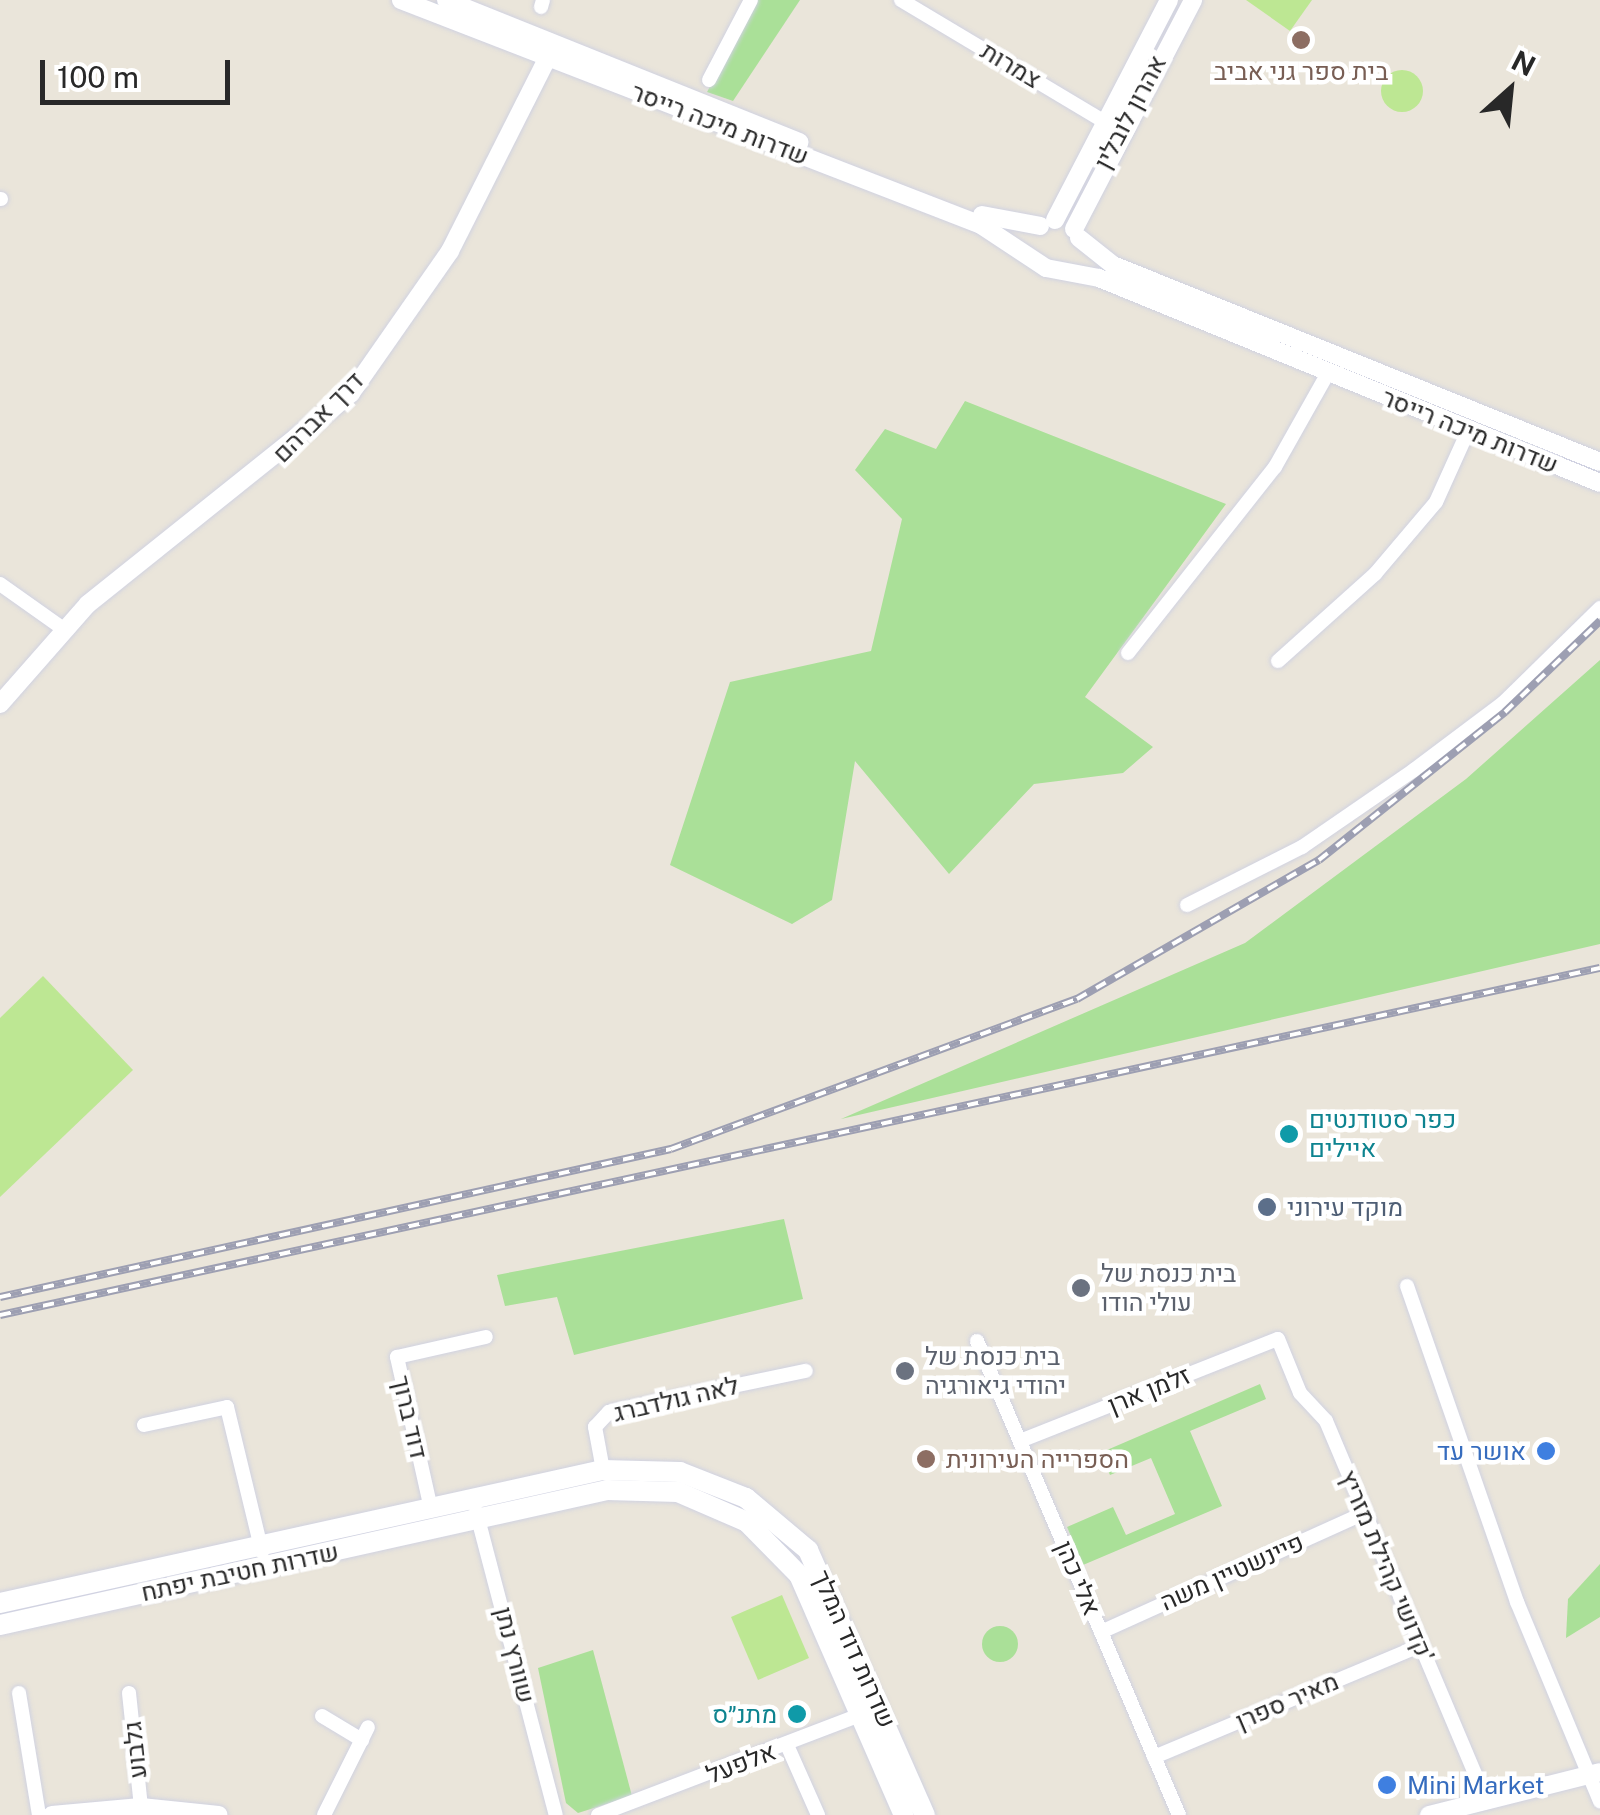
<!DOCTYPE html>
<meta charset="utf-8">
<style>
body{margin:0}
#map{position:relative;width:1600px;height:1815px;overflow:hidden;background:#eae5da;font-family:"Public Sans",Heebo,sans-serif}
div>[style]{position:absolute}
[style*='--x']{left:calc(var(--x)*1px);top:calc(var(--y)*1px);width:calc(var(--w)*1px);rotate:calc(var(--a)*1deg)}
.green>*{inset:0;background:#aae098}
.round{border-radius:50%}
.pitch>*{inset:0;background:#bde793}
.roads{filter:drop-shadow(0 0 2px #d0d2e1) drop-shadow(0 0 2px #d0d2e1)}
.minor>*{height:14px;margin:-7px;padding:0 7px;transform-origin:7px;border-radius:7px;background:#fff}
.tertiary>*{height:18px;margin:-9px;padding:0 9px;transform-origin:9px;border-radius:9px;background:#fff}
.secondary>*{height:20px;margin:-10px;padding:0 10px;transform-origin:10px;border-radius:10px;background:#fff}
.rail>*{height:8px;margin-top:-4px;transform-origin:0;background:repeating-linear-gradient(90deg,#fff 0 11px,#9d9fb2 0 22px);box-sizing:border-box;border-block:2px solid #9d9fb2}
.dots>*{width:28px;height:28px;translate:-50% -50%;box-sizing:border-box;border:5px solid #fff;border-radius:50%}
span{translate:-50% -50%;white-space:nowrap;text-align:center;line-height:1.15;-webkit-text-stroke:9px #fff;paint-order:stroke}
.street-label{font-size:25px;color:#282828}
.education-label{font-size:25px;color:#785e54}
.left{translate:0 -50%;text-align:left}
.culture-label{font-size:25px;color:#0d838f}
.right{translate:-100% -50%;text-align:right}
.service-label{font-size:25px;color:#4e5e75}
.worship-label{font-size:25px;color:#5b616d}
.shop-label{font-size:25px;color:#366cbe}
.north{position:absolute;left:1460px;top:40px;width:100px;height:100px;-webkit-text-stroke:8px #fff;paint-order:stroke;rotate:27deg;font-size:28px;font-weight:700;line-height:40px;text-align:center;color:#282828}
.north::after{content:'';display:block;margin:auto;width:35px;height:45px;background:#282828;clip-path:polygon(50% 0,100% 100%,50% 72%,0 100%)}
.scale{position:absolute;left:40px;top:60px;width:190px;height:45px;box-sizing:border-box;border:5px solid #282828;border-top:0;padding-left:12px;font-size:30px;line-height:35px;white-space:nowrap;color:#282828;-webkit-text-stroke:8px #fff;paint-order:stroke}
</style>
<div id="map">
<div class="green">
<i style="clip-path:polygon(756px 0,800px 0,733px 101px,707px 92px)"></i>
<i style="clip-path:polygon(965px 401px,1226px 504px,1085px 697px,1153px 747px,1123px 773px,1034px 784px,949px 874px,855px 761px,832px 900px,792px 924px,670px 865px,730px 682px,871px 651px,902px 519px,855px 470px,885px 429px,936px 449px)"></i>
<i style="clip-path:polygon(1600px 660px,1600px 944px,841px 1119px,1245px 943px,1466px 779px)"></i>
<i style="clip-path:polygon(784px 1219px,803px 1299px,574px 1355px,557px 1297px,505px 1306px,497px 1275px)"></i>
<i style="clip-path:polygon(1260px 1384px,1266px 1399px,1190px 1431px,1222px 1506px,1083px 1565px,1067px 1527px,1113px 1507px,1126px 1535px,1175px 1514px,1151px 1458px,1110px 1475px,1100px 1453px)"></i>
<i style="clip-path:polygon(1600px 1564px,1600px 1617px,1566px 1638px,1568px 1599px)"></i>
<i class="round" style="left:982px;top:1626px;width:36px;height:36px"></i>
<i style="clip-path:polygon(593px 1650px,632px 1796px,578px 1813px,566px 1803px,538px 1668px)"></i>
</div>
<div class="pitch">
<i style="clip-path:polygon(1246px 0,1312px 0,1290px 31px)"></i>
<i class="round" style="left:1381px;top:70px;width:42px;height:42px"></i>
<i style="clip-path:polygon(43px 976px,133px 1070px,0 1197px,0 1018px)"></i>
<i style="clip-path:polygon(782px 1595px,809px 1658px,758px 1680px,731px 1617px)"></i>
</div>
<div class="roads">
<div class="minor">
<i style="--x:901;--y:0;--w:255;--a:30.9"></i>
<i style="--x:541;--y:7;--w:7;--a:-74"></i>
<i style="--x:709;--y:80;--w:90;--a:-62.3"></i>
<i style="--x:0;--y:199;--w:1;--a:0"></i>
<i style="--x:0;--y:584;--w:80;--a:35.3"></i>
<i style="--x:1128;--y:653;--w:237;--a:-51.7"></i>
<i style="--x:1275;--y:467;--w:108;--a:-60.6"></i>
<i style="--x:1278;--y:661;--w:130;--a:-41.9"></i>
<i style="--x:1375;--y:574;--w:94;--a:-49.7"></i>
<i style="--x:1436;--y:502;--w:78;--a:-65.7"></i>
<i style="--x:1187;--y:905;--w:129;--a:-26.8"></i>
<i style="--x:1302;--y:847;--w:136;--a:-34.5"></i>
<i style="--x:1414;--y:770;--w:111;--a:-37"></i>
<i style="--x:1503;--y:703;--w:136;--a:-44.4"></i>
<i style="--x:1407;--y:1286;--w:335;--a:70.8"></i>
<i style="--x:1517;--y:1602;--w:216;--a:67.4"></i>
<i style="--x:977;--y:1341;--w:515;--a:66.92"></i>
<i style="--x:144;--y:1425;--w:85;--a:-12.2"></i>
<i style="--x:227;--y:1407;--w:149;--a:76.4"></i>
<i style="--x:1020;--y:1441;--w:277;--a:-21.6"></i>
<i style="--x:1278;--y:1339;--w:58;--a:67.8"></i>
<i style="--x:1300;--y:1393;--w:38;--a:47"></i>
<i style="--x:1326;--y:1421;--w:410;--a:67.1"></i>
<i style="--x:603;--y:1470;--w:44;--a:-100.5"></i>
<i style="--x:595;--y:1427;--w:21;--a:-47"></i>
<i style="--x:609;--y:1412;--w:201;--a:-11.8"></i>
<i style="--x:431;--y:1509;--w:156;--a:-102.6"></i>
<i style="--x:397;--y:1357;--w:91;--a:-12.7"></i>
<i style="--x:476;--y:1511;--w:314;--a:75.3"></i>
<i style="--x:1101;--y:1632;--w:289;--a:-24.3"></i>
<i style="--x:19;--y:1693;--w:124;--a:80.7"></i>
<i style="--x:129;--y:1693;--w:115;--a:84"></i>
<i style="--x:322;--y:1716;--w:47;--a:31"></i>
<i style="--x:787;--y:1745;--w:77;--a:66.1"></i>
<i style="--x:1154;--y:1757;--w:288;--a:-22.7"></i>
<i style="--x:324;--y:1815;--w:98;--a:-63.4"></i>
<i style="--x:598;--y:1815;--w:289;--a:-20.9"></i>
</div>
<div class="tertiary">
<i style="--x:401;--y:0;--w:622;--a:21.2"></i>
<i style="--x:981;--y:225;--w:78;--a:33.5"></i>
<i style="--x:1046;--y:268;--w:54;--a:10.7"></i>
<i style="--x:1099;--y:278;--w:541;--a:22.25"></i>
<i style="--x:446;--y:0;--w:381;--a:21.9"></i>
<i style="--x:982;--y:215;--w:59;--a:10.7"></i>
<i style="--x:1055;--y:220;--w:248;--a:-62.6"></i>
<i style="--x:1074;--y:229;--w:258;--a:-62.5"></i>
<i style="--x:1079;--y:238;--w:43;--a:38.5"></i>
<i style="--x:1113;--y:265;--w:525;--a:22.02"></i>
<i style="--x:0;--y:704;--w:133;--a:-48.7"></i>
<i style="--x:88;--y:604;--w:337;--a:-38.7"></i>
<i style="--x:351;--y:393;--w:173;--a:-55.1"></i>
<i style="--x:450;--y:251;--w:217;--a:-63.2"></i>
<i style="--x:52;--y:1815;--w:89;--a:-5.1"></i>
<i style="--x:141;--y:1807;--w:78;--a:5.9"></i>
<i style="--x:1429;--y:1815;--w:176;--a:-14.1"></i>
</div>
<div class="secondary">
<i style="--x:0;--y:1603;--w:617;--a:-12.44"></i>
<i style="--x:603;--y:1470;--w:77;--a:1.5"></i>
<i style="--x:680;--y:1472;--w:71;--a:21.5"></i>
<i style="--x:746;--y:1498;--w:81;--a:40"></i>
<i style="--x:808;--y:1550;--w:290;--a:66.2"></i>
<i style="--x:0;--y:1625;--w:622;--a:-12.54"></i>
<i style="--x:607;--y:1490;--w:71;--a:1.6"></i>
<i style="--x:678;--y:1492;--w:75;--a:23.5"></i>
<i style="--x:747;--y:1522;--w:74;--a:45.5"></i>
<i style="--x:799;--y:1575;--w:262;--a:66.4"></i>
</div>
</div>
<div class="rail">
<i style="--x:0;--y:1297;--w:687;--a:-12.44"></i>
<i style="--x:671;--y:1149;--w:433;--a:-20.3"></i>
<i style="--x:1077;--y:999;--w:279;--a:-29.9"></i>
<i style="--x:1319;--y:860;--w:238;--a:-38.5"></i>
<i style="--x:1505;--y:712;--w:132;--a:-43.8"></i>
<i style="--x:0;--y:1315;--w:1637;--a:-12.24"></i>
</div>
<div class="dots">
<i style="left:1301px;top:40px;background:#8d6e63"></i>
<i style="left:1289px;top:1134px;background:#0f9aa8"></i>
<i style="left:1267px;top:1207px;background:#5c6f8a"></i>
<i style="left:1081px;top:1288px;background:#6b7280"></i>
<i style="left:905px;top:1371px;background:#6b7280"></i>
<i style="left:1546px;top:1451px;background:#3f7fe0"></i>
<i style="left:926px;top:1459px;background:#8d6e63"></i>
<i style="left:797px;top:1714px;background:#0f9aa8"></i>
<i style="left:1387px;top:1785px;background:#3f7fe0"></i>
</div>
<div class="street-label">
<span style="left:1011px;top:65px;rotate:31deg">צמרות</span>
<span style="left:1130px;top:112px;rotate:-62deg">אהרון לובלין</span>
<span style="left:720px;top:124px;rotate:21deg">שדרות מיכה רייסר</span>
<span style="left:318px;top:417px;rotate:-45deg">דרך אברהם</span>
<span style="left:1470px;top:431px;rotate:22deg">שדרות מיכה רייסר</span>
<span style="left:1149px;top:1390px;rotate:-22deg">זלמן ארן</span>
<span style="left:676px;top:1399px;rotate:-13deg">לאה גולדברג</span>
<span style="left:410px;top:1417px;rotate:77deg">דוד ברוך</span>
<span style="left:1387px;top:1566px;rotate:67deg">קדושי קהילת מזריץ'</span>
<span style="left:240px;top:1572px;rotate:-12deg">שדרות חטיבת יפתח</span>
<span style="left:1232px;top:1572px;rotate:-24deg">פיינשטיין משה</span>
<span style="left:1078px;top:1578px;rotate:67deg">אלי כהן</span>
<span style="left:854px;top:1649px;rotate:66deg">שדרות דוד המלך</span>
<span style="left:515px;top:1655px;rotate:76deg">שוורץ נתן</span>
<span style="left:1287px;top:1701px;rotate:-23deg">מאיר ספרן</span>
<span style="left:135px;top:1750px;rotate:-96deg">גלבוע</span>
<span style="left:741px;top:1763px;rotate:-21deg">אלפעל</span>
</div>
<div class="education-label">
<span style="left:1301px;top:71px">בית ספר גני אביב</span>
<span class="left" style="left:946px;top:1459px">הספרייה העירונית</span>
</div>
<div class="culture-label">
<span class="left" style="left:1309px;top:1134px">כפר סטודנטים<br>איילים</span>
<span class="right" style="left:777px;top:1714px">מתנ״ס</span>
</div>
<div class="service-label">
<span class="left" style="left:1287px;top:1207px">מוקד עירוני</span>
</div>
<div class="worship-label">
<span class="left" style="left:1101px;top:1288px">בית כנסת של<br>עולי הודו</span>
<span class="left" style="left:925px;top:1371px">בית כנסת של<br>יהודי גיאורגיה</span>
</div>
<div class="shop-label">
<span class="right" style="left:1526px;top:1451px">אושר עד</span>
<span class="left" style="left:1407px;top:1785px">Mini Market</span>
</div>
<div class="north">N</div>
<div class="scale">100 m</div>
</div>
